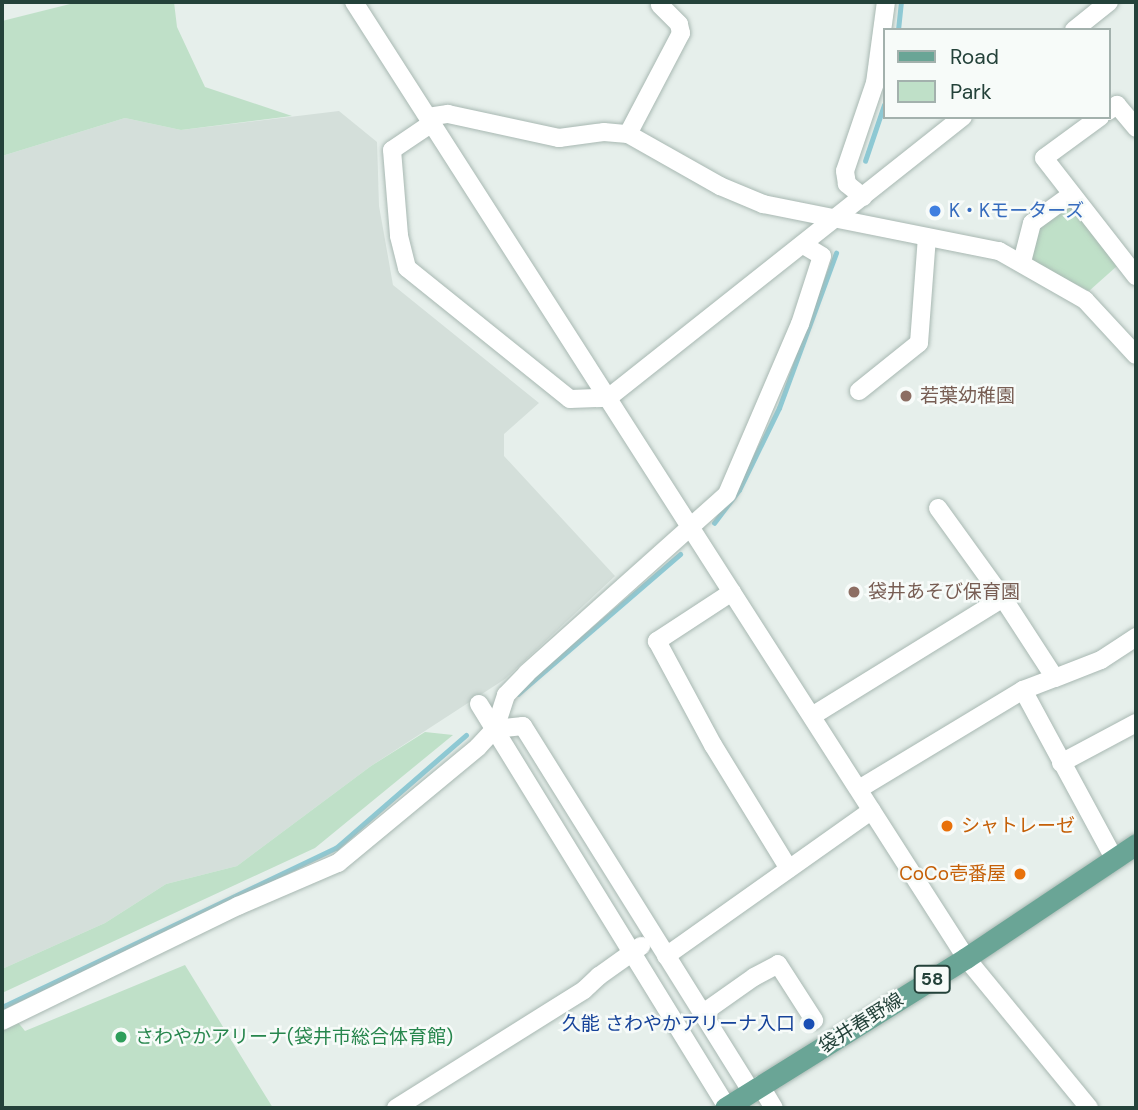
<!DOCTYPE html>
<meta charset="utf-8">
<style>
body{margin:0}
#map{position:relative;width:1138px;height:1110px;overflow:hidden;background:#e6efeb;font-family:"DM Sans","Noto Sans JP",sans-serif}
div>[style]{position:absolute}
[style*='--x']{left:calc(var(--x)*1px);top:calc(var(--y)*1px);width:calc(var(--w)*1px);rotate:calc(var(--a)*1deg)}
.built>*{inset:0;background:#d4dfda}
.green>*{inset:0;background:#bfe0c8}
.stream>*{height:4.5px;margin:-2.25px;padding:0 2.25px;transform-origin:2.25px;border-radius:2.25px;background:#8ec9d4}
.roads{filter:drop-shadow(0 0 2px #a8b8b2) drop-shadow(0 0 2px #a8b8b2)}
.minor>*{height:18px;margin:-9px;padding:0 9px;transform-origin:9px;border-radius:9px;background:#fff}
.major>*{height:21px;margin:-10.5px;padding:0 10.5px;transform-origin:10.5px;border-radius:10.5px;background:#6aa596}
.dots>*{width:19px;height:19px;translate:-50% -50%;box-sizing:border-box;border:4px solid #f7fbf9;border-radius:50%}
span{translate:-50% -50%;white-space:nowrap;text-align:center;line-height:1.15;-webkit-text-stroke:5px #f7fbf9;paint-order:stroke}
.shield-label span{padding:2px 5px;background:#f7fbf9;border:2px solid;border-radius:5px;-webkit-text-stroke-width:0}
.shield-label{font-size:18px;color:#24423a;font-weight:700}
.shop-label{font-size:19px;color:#366cbe}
.left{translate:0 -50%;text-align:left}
.education-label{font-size:19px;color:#785e54}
.food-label{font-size:19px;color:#c56008}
.right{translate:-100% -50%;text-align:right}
.street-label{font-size:19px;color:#24423a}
.transit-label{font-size:19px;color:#164399}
.leisure-label{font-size:19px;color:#27864d}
.frame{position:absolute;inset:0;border:4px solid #24423a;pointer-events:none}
.legend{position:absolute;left:883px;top:28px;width:228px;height:91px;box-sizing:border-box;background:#f7fbf9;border:2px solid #a3b1ad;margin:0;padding:9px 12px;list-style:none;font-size:21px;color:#24423a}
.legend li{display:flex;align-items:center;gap:14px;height:35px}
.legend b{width:35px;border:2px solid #a3b1ad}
</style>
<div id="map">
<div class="built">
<i style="clip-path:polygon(339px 111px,377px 142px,379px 206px,393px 285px,539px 403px,504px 434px,504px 456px,615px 576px,505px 679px,371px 766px,237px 866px,166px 884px,105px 923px,2px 969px,2px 156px,125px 118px,181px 130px)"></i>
</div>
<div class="green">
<i style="clip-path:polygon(78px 2px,174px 2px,177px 27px,205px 87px,292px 116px,181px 130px,125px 118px,2px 156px,2px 21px)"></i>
<i style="clip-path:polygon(1069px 197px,1117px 266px,1089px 291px,1029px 260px,1032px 223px)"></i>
<i style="clip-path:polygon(425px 732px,453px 735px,315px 848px,2px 993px,2px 969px,105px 923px,166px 884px,237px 866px,371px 766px)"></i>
<i style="clip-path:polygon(185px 965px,273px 1108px,2px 1108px,2px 1029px,17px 1021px,25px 1031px)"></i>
</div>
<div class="stream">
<i style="--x:898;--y:30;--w:28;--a:-84"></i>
<i style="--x:865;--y:161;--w:59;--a:-71.3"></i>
<i style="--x:714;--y:523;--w:41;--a:-52.9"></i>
<i style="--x:739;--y:490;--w:91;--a:-64"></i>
<i style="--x:779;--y:408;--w:165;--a:-69.8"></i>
<i style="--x:518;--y:694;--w:214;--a:-40.8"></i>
<i style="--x:2;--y:1007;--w:370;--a:-25.5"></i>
<i style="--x:336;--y:848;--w:172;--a:-41"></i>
</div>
<div class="roads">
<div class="minor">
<i style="--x:354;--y:2;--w:1135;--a:57.37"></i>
<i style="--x:966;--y:958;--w:194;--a:50.6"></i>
<i style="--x:1074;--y:30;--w:45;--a:-38.7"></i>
<i style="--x:1108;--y:111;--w:11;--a:-34"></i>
<i style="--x:1117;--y:105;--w:30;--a:50"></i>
<i style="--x:428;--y:117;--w:20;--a:-9"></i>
<i style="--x:448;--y:114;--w:114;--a:12.2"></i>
<i style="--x:559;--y:138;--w:45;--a:-7.6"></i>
<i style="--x:604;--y:132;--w:24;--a:5"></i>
<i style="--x:628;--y:134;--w:106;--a:29.5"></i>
<i style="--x:720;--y:186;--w:47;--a:22.7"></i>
<i style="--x:763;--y:204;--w:241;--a:11.3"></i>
<i style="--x:999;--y:251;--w:99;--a:29.7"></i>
<i style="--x:1085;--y:300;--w:75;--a:47.2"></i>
<i style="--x:1100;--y:117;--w:69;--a:143.8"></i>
<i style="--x:1044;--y:158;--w:150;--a:52.1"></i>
<i style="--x:432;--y:123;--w:48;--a:146"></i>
<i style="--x:392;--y:150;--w:86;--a:85.3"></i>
<i style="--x:399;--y:236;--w:33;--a:76"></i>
<i style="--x:407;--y:268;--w:209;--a:38.8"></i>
<i style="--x:570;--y:399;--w:38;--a:-2"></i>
<i style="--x:608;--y:398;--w:453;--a:-38.4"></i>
<i style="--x:628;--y:134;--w:114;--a:-62.3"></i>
<i style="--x:681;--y:33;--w:9;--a:-103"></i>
<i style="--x:679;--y:24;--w:27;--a:-135"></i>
<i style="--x:863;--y:197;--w:21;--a:-141"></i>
<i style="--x:847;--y:184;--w:13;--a:-99"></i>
<i style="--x:845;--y:171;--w:93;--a:-71.2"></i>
<i style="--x:875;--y:83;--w:82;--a:-82.3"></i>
<i style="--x:1022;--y:262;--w:40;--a:-75.6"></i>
<i style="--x:1032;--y:223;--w:49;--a:-35.9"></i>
<i style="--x:859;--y:391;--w:77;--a:-38.7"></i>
<i style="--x:919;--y:343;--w:106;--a:-85.7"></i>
<i style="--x:938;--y:508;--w:111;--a:54.2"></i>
<i style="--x:1003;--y:598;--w:95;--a:57"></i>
<i style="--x:1055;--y:678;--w:49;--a:-21.4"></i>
<i style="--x:1101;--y:660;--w:42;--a:-33.3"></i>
<i style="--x:732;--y:592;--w:90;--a:146.8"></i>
<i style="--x:657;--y:641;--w:118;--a:61.7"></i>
<i style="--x:713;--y:745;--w:145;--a:58.5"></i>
<i style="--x:1023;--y:690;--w:191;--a:61.6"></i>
<i style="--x:479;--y:704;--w:473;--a:58.4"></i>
<i style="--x:812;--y:716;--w:225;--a:-31.7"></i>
<i style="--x:495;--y:729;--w:28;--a:-6"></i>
<i style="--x:523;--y:726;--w:430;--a:58"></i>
<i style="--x:1061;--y:763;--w:85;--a:-28.1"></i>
<i style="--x:859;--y:789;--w:192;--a:-31.1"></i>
<i style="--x:1023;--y:690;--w:34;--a:-21"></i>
<i style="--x:666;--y:956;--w:252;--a:-35.3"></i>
<i style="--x:703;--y:1013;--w:62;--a:-35.2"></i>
<i style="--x:754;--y:977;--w:27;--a:-28"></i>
<i style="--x:778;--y:964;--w:67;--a:57.3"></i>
<i style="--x:2;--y:1021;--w:263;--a:-26"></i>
<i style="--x:238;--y:906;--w:109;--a:-23.3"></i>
<i style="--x:338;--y:863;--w:182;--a:-39.6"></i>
<i style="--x:478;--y:747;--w:25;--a:-47"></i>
<i style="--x:495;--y:729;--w:36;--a:-72"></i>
<i style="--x:506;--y:695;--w:30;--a:-46"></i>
<i style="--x:527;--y:673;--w:268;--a:-41.8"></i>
<i style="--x:727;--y:494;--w:185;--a:-66.8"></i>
<i style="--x:800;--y:324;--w:71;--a:-72.1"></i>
<i style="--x:822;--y:256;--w:21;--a:-149"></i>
<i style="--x:760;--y:1085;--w:27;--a:59"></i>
<i style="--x:396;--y:1108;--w:222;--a:-32.1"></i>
<i style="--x:584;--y:990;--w:21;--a:-43"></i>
<i style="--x:599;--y:976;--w:52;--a:-35.5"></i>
</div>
<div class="major">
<i style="--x:725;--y:1108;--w:284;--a:-31.9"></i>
<i style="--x:966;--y:958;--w:205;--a:-33.8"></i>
</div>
</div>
<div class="dots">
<i style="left:935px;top:211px;background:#3f7fe0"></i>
<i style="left:906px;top:396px;background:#8d6e63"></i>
<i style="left:854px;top:592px;background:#8d6e63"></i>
<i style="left:947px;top:826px;background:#e8710a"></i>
<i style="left:1020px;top:874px;background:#e8710a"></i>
<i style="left:809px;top:1024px;background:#1a4fb4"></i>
<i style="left:121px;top:1037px;background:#2e9e5b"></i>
</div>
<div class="shield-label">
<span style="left:932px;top:979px">58</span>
</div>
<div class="shop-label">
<span class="left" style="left:949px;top:211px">K・Kモーターズ</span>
</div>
<div class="education-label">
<span class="left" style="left:920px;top:396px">若葉幼稚園</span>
<span class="left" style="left:868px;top:592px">袋井あそび保育園</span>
</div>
<div class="food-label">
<span class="left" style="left:961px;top:826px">シャトレーゼ</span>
<span class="right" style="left:1006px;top:874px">CoCo壱番屋</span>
</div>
<div class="street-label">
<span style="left:861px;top:1023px;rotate:-32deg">袋井春野線</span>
</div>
<div class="transit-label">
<span class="right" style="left:795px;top:1024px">久能 さわやかアリーナ入口</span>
</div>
<div class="leisure-label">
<span class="left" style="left:135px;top:1037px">さわやかアリーナ(袋井市総合体育館)</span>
</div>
<div class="frame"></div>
<ul class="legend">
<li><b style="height:9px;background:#6aa596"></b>Road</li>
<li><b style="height:19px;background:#bfe0c8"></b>Park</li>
</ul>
</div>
